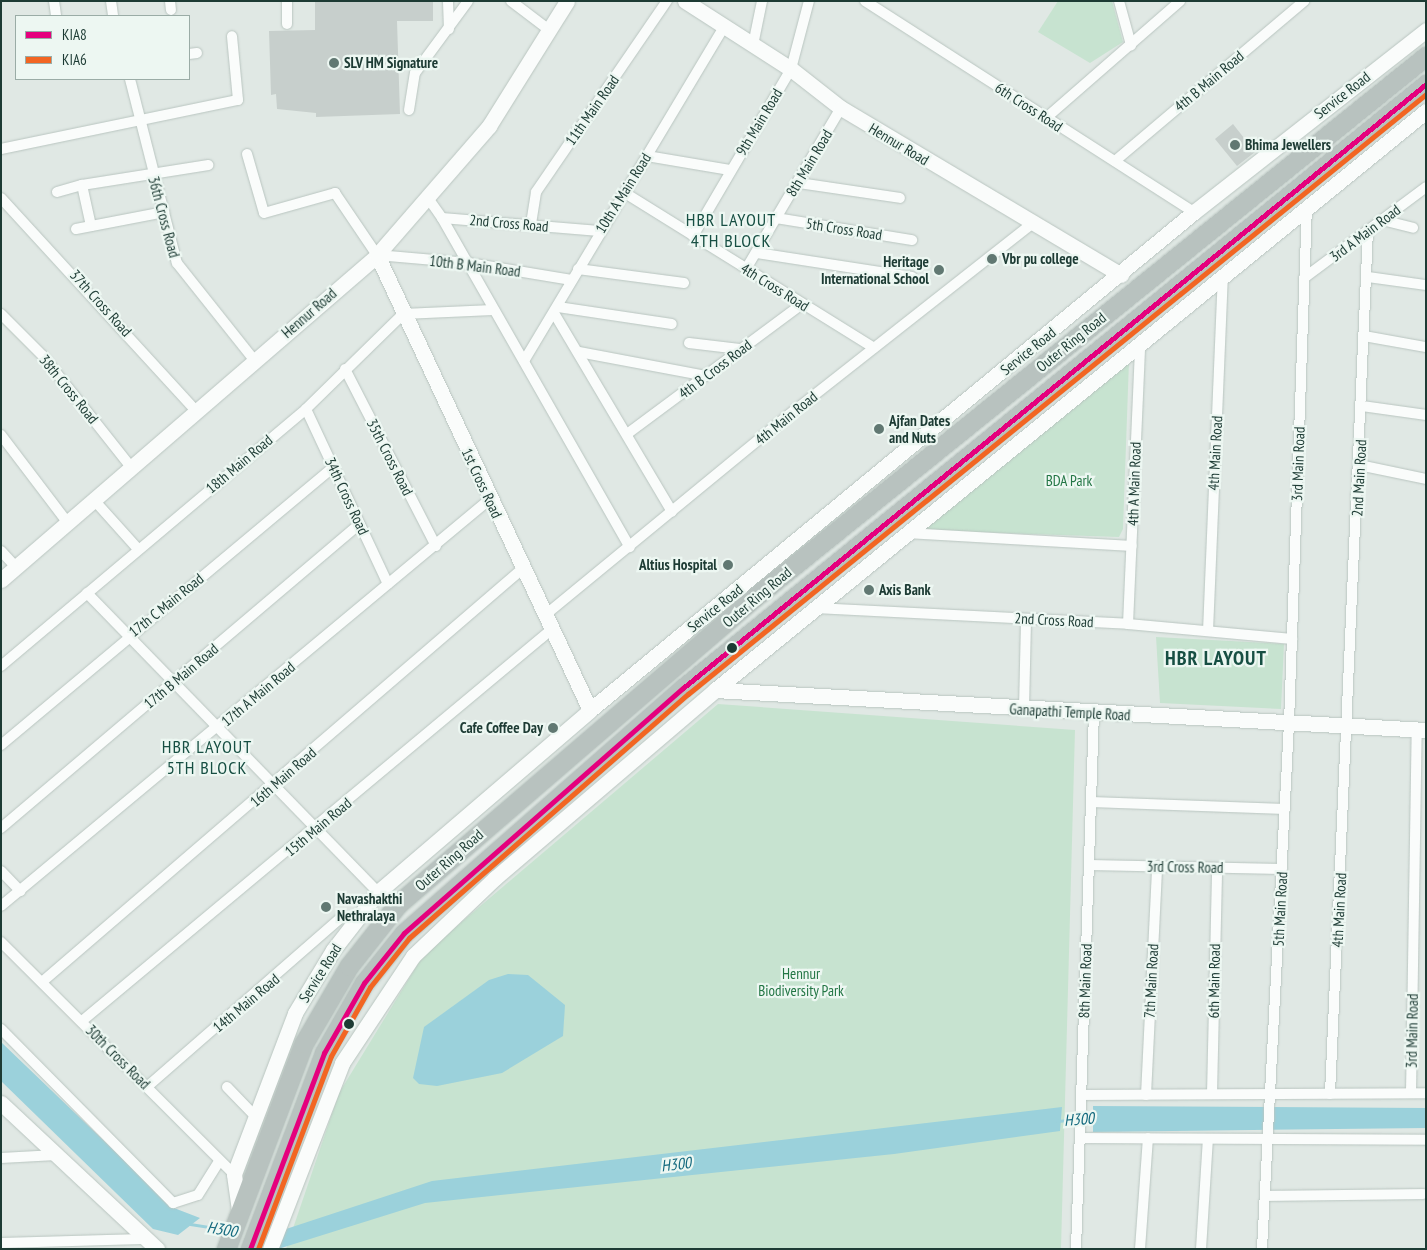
<!DOCTYPE html>
<style>
body{margin:0}
#map{position:relative;width:1427px;height:1250px;overflow:hidden;background:#e0e8e4;font-family:"PT Sans Narrow",sans-serif}
div>[style]{position:absolute}
[style*='--x']{left:calc(var(--x)*1px);top:calc(var(--y)*1px);width:calc(var(--w)*1px);rotate:calc(var(--a)*1deg)}
.green>*{inset:0;background:#c7e3d0}
.water>*{inset:0;background:#9bd1db}
.stream>*{height:3px;margin:-1.5px;padding:0 1.5px;transform-origin:1.5px;border-radius:1.5px;background:#9bd1db}
.building>*{inset:0;background:#c7cfcc}
.roads{filter:drop-shadow(0 0 1px #b9c5c0) drop-shadow(0 0 1px #b9c5c0)}
.street>*{height:10px;margin:-5px;padding:0 5px;transform-origin:5px;border-radius:5px;background:#fafcfb}
.secondary>*{height:15px;margin:-7.5px;padding:0 7.5px;transform-origin:7.5px;border-radius:7.5px;background:#fafcfb}
.highway>*{height:19px;margin:-9.5px;padding:0 9.5px;transform-origin:9.5px;border-radius:9.5px;background:#b8c2bf}
.bus-1>*{height:5px;margin:-2.5px;padding:0 2.5px;transform-origin:2.5px;border-radius:2.5px;background:#e5007d}
.bus-2>*{height:5px;margin:-2.5px;padding:0 2.5px;transform-origin:2.5px;border-radius:2.5px;background:#f26522}
.dots>*{width:14px;height:14px;translate:-50% -50%;box-sizing:border-box;border:2px solid #edf7f2;border-radius:50%}
span{translate:-50% -50%;white-space:nowrap;text-align:center;line-height:1.15;-webkit-text-stroke:4.5px #edf7f2;paint-order:stroke}
.poi-label{font-size:15px;color:#1d3b34;font-weight:700}
.left{translate:0 -50%;text-align:left}
.right{translate:-100% -50%;text-align:right}
.street-label{font-size:15px;color:#1d3b34}
.park-label{font-size:15px;color:#237645}
.water-label{font-size:16px;color:#11687d;font-style:italic}
.quarter-label{font-size:18px;color:#174f43;letter-spacing:1px}
.district-label{font-size:20px;color:#174f43;font-weight:700;letter-spacing:1px}
.frame{position:absolute;inset:0;border:2px solid #1d3b34;pointer-events:none}
.legend{position:absolute;left:15px;top:15px;width:175px;height:65px;box-sizing:border-box;background:#edf7f2;border:1px solid #9aaca6;margin:0;padding:6px 9px;list-style:none;font-size:15px;color:#1d3b34}
.legend li{display:flex;align-items:center;gap:10px;height:25px}
.legend b{width:25px;border:1px solid #9aaca6}
</style>
<div id="map">
<div class="green">
<i style="clip-path:polygon(1058px 1px,1112px 1px,1123px 42px,1090px 63px,1038px 32px)"></i>
<i style="clip-path:polygon(1129px 361px,1123px 529px,1119px 537px,919px 530px)"></i>
<i style="clip-path:polygon(1156px 637px,1284px 644px,1281px 709px,1160px 703px)"></i>
<i style="clip-path:polygon(718px 704px,1075px 730px,1061px 1249px,286px 1249px,339px 1093px,424px 954px)"></i>
</div>
<div class="water">
<i style="clip-path:polygon(508px 974px,528px 975px,565px 1005px,563px 1036px,502px 1073px,437px 1086px,419px 1084px,413px 1078px,424px 1027px,489px 980px)"></i>
<i style="clip-path:polygon(1px 1042px,174px 1208px,200px 1218px,178px 1235px,153px 1229px,1px 1081px)"></i>
<i style="clip-path:polygon(1093px 1106px,1426px 1108px,1426px 1128px,1093px 1132px)"></i>
<i style="clip-path:polygon(1062px 1107px,1060px 1131px,894px 1154px,425px 1203px,278px 1249px,283px 1230px,432px 1181px)"></i>
</div>
<div class="stream">
<i style="--x:1057;--y:1121;--w:38;--a:-5"></i>
<i style="--x:190;--y:1224;--w:36;--a:9"></i>
</div>
<div class="building">
<i style="clip-path:polygon(315px 1px,433px 1px,433px 21px,397px 21px,400px 114px,316px 117px,316px 113px,277px 109px,276px 94px,271px 95px,269px 31px,315px 30px)"></i>
<i style="clip-path:polygon(1233px 124px,1255px 152px,1237px 166px,1215px 139px)"></i>
</div>
<div class="roads">
<div class="street">
<i style="--x:54;--y:1;--w:15;--a:82"></i>
<i style="--x:111;--y:1;--w:15;--a:82"></i>
<i style="--x:170;--y:1;--w:9;--a:84"></i>
<i style="--x:448;--y:1;--w:28;--a:88"></i>
<i style="--x:511;--y:1;--w:48;--a:37.3"></i>
<i style="--x:865;--y:1;--w:391;--a:32.7"></i>
<i style="--x:1119;--y:1;--w:46;--a:74.7"></i>
<i style="--x:287;--y:24;--w:23;--a:-90"></i>
<i style="--x:753;--y:45;--w:45;--a:-78.4"></i>
<i style="--x:189;--y:54;--w:8;--a:-7"></i>
<i style="--x:130;--y:79;--w:190;--a:75.7"></i>
<i style="--x:177;--y:263;--w:125;--a:51.5"></i>
<i style="--x:409;--y:110;--w:37;--a:-81"></i>
<i style="--x:415;--y:73;--w:89;--a:-53.6"></i>
<i style="--x:1046;--y:118;--w:178;--a:-41.1"></i>
<i style="--x:1;--y:149;--w:242;--a:-11.7"></i>
<i style="--x:238;--y:100;--w:64;--a:-95.4"></i>
<i style="--x:247;--y:154;--w:61;--a:73.9"></i>
<i style="--x:264;--y:213;--w:74;--a:-15.7"></i>
<i style="--x:335;--y:193;--w:75;--a:55.9"></i>
<i style="--x:377;--y:255;--w:92;--a:5"></i>
<i style="--x:469;--y:263;--w:104;--a:9.4"></i>
<i style="--x:647;--y:156;--w:84;--a:9.6"></i>
<i style="--x:1115;--y:161;--w:248;--a:-40.2"></i>
<i style="--x:799;--y:183;--w:102;--a:8.4"></i>
<i style="--x:82;--y:185;--w:128;--a:-9"></i>
<i style="--x:57;--y:192;--w:26;--a:-16"></i>
<i style="--x:82;--y:185;--w:42;--a:77.6"></i>
<i style="--x:625;--y:193;--w:293;--a:31.9"></i>
<i style="--x:1;--y:198;--w:289;--a:47.5"></i>
<i style="--x:428;--y:198;--w:24;--a:55"></i>
<i style="--x:442;--y:218;--w:158;--a:4.7"></i>
<i style="--x:442;--y:218;--w:379;--a:60.3"></i>
<i style="--x:776;--y:218;--w:138;--a:9.2"></i>
<i style="--x:1382;--y:220;--w:32;--a:14"></i>
<i style="--x:531;--y:224;--w:32;--a:-81"></i>
<i style="--x:536;--y:192;--w:232;--a:-55.6"></i>
<i style="--x:76;--y:229;--w:90;--a:-10.9"></i>
<i style="--x:693;--y:236;--w:194;--a:-59.6"></i>
<i style="--x:791;--y:69;--w:70;--a:-75.2"></i>
<i style="--x:757;--y:253;--w:157;--a:8.8"></i>
<i style="--x:578;--y:269;--w:107;--a:7.5"></i>
<i style="--x:746;--y:269;--w:187;--a:-59.5"></i>
<i style="--x:1368;--y:277;--w:59;--a:7.9"></i>
<i style="--x:1304;--y:278;--w:152;--a:-36.7"></i>
<i style="--x:558;--y:307;--w:115;--a:8.5"></i>
<i style="--x:554;--y:313;--w:231;--a:59.3"></i>
<i style="--x:1;--y:314;--w:59;--a:45"></i>
<i style="--x:43;--y:356;--w:142;--a:51.6"></i>
<i style="--x:1364;--y:336;--w:63;--a:10.1"></i>
<i style="--x:689;--y:343;--w:51;--a:6.7"></i>
<i style="--x:579;--y:352;--w:129;--a:10.7"></i>
<i style="--x:524;--y:361;--w:389;--a:-59.1"></i>
<i style="--x:345;--y:369;--w:199;--a:62.8"></i>
<i style="--x:1362;--y:406;--w:65;--a:8"></i>
<i style="--x:306;--y:409;--w:193;--a:64.9"></i>
<i style="--x:627;--y:434;--w:218;--a:-36.6"></i>
<i style="--x:1;--y:435;--w:109;--a:52.8"></i>
<i style="--x:1359;--y:465;--w:68;--a:11.8"></i>
<i style="--x:94;--y:500;--w:66;--a:48.1"></i>
<i style="--x:907;--y:533;--w:225;--a:3.3"></i>
<i style="--x:1;--y:551;--w:22;--a:47"></i>
<i style="--x:87;--y:593;--w:417;--a:45.8"></i>
<i style="--x:815;--y:608;--w:313;--a:2.9"></i>
<i style="--x:1128;--y:624;--w:165;--a:5.2"></i>
<i style="--x:544;--y:616;--w:323;--a:-39.4"></i>
<i style="--x:794;--y:411;--w:303;--a:-38.2"></i>
<i style="--x:1128;--y:624;--w:280;--a:-87.5"></i>
<i style="--x:1208;--y:631;--w:356;--a:-87.6"></i>
<i style="--x:1;--y:666;--w:399;--a:-40.1"></i>
<i style="--x:306;--y:409;--w:136;--a:-44.4"></i>
<i style="--x:403;--y:314;--w:90;--a:-2.5"></i>
<i style="--x:1024;--y:709;--w:90;--a:-88.7"></i>
<i style="--x:1;--y:745;--w:433;--a:-39.9"></i>
<i style="--x:1091;--y:802;--w:194;--a:2.1"></i>
<i style="--x:1;--y:828;--w:470;--a:-40.3"></i>
<i style="--x:1089;--y:865;--w:193;--a:1.2"></i>
<i style="--x:1;--y:871;--w:28;--a:46"></i>
<i style="--x:1;--y:906;--w:636;--a:-39.77"></i>
<i style="--x:1;--y:942;--w:329;--a:44.9"></i>
<i style="--x:42;--y:982;--w:632;--a:-40.7"></i>
<i style="--x:82;--y:1021;--w:611;--a:-39.82"></i>
<i style="--x:1;--y:1029;--w:245;--a:45.3"></i>
<i style="--x:173;--y:1203;--w:26;--a:-18"></i>
<i style="--x:198;--y:1195;--w:38;--a:-58"></i>
<i style="--x:148;--y:1086;--w:257;--a:-41.1"></i>
<i style="--x:227;--y:1087;--w:37;--a:46"></i>
<i style="--x:1411;--y:1093;--w:364;--a:-89.1"></i>
<i style="--x:1212;--y:1094;--w:226;--a:-88.7"></i>
<i style="--x:1330;--y:1094;--w:865;--a:-87.48"></i>
<i style="--x:1081;--y:1095;--w:345;--a:-0.3"></i>
<i style="--x:1146;--y:1095;--w:229;--a:-87.2"></i>
<i style="--x:1082;--y:1138;--w:344;--a:0.3"></i>
<i style="--x:1;--y:1158;--w:55;--a:-3.1"></i>
<i style="--x:1266;--y:1196;--w:157;--a:-0.7"></i>
<i style="--x:1;--y:1243;--w:142;--a:-1.6"></i>
<i style="--x:1076;--y:1249;--w:536;--a:-88.08"></i>
<i style="--x:1140;--y:1249;--w:111;--a:-85.9"></i>
<i style="--x:1201;--y:1249;--w:110;--a:-86.4"></i>
<i style="--x:1262;--y:1249;--w:527;--a:-87.06"></i>
<i style="--x:1289;--y:723;--w:517;--a:-88.01"></i>
</div>
<div class="secondary">
<i style="--x:685;--y:1;--w:126;--a:32.7"></i>
<i style="--x:791;--y:69;--w:63;--a:38"></i>
<i style="--x:841;--y:108;--w:326;--a:30.8"></i>
<i style="--x:377;--y:255;--w:502;--a:64.91"></i>
<i style="--x:1;--y:580;--w:497;--a:-40.8"></i>
<i style="--x:377;--y:255;--w:171;--a:-49"></i>
<i style="--x:489;--y:126;--w:147;--a:-58"></i>
<i style="--x:715;--y:690;--w:712;--a:3.22"></i>
<i style="--x:1;--y:1103;--w:214;--a:43.1"></i>
<i style="--x:239;--y:1210;--w:36;--a:-98"></i>
<i style="--x:234;--y:1174;--w:172;--a:-69.2"></i>
<i style="--x:295;--y:1013;--w:74;--a:-58.9"></i>
<i style="--x:333;--y:950;--w:73;--a:-52.2"></i>
<i style="--x:378;--y:892;--w:279;--a:-40.6"></i>
<i style="--x:590;--y:710;--w:783;--a:-39.51"></i>
<i style="--x:1194;--y:212;--w:295;--a:-38.1"></i>
<i style="--x:270;--y:1249;--w:199;--a:-68.8"></i>
<i style="--x:342;--y:1063;--w:128;--a:-56.4"></i>
<i style="--x:413;--y:956;--w:113;--a:-43.6"></i>
<i style="--x:495;--y:878;--w:289;--a:-40.5"></i>
<i style="--x:715;--y:690;--w:917;--a:-39.16"></i>
</div>
<div class="highway">
<i style="--x:226;--y:1249;--w:220;--a:-69.3"></i>
<i style="--x:304;--y:1043;--w:89;--a:-59.7"></i>
<i style="--x:349;--y:966;--w:79;--a:-51.7"></i>
<i style="--x:398;--y:904;--w:471;--a:-40.7"></i>
<i style="--x:755;--y:597;--w:862;--a:-38.88"></i>
<i style="--x:250;--y:1249;--w:210;--a:-69.3"></i>
<i style="--x:324;--y:1053;--w:81;--a:-60.3"></i>
<i style="--x:364;--y:983;--w:64;--a:-51.3"></i>
<i style="--x:404;--y:933;--w:371;--a:-41.3"></i>
<i style="--x:683;--y:688;--w:958;--a:-39.11"></i>
</div>
</div>
<div class="bus-1">
<i style="--x:250;--y:1249;--w:210;--a:-69.3"></i>
<i style="--x:324;--y:1053;--w:81;--a:-60.3"></i>
<i style="--x:364;--y:983;--w:64;--a:-51.3"></i>
<i style="--x:404;--y:933;--w:371;--a:-41.3"></i>
<i style="--x:683;--y:688;--w:958;--a:-39.11"></i>
</div>
<div class="bus-2">
<i style="--x:258;--y:1249;--w:206;--a:-69.3"></i>
<i style="--x:331;--y:1056;--w:79;--a:-60.5"></i>
<i style="--x:370;--y:987;--w:63;--a:-51.5"></i>
<i style="--x:409;--y:938;--w:371;--a:-41.2"></i>
<i style="--x:688;--y:694;--w:951;--a:-39.11"></i>
</div>
<div class="dots">
<i style="left:334px;top:63px;background:#617872"></i>
<i style="left:1235px;top:145px;background:#617872"></i>
<i style="left:992px;top:259px;background:#617872"></i>
<i style="left:939px;top:270px;background:#617872"></i>
<i style="left:879px;top:429px;background:#617872"></i>
<i style="left:728px;top:565px;background:#617872"></i>
<i style="left:869px;top:590px;background:#617872"></i>
<i style="left:732px;top:648px;background:#1d3b34"></i>
<i style="left:553px;top:728px;background:#617872"></i>
<i style="left:326px;top:907px;background:#617872"></i>
<i style="left:349px;top:1024px;background:#1d3b34"></i>
</div>
<div class="poi-label">
<span class="left" style="left:344px;top:63px">SLV HM Signature</span>
<span class="left" style="left:1245px;top:145px">Bhima Jewellers</span>
<span class="left" style="left:1002px;top:259px">Vbr pu college</span>
<span class="right" style="left:929px;top:270px">Heritage<br>International School</span>
<span class="left" style="left:889px;top:429px">Ajfan Dates<br>and Nuts</span>
<span class="right" style="left:717px;top:565px">Altius Hospital</span>
<span class="left" style="left:879px;top:590px">Axis Bank</span>
<span class="right" style="left:543px;top:728px">Cafe Coffee Day</span>
<span class="left" style="left:337px;top:907px">Navashakthi<br>Nethralaya</span>
</div>
<div class="street-label">
<span style="left:1209px;top:81px;rotate:-40deg">4th B Main Road</span>
<span style="left:1342px;top:95px;rotate:-38deg">Service Road</span>
<span style="left:1029px;top:107px;rotate:33deg">6th Cross Road</span>
<span style="left:592px;top:110px;rotate:-55deg">11th Main Road</span>
<span style="left:759px;top:122px;rotate:-59deg">9th Main Road</span>
<span style="left:899px;top:144px;rotate:31deg">Hennur Road</span>
<span style="left:809px;top:163px;rotate:-59deg">8th Main Road</span>
<span style="left:623px;top:193px;rotate:-58deg">10th A Main Road</span>
<span style="left:164px;top:217px;rotate:75deg">36th Cross Road</span>
<span style="left:509px;top:223px;rotate:5deg">2nd Cross Road</span>
<span style="left:844px;top:229px;rotate:9deg">5th Cross Road</span>
<span style="left:1365px;top:233px;rotate:-37deg">3rd A Main Road</span>
<span style="left:475px;top:266px;rotate:7deg">10th B Main Road</span>
<span style="left:775px;top:287px;rotate:32deg">4th Cross Road</span>
<span style="left:101px;top:303px;rotate:48deg">37th Cross Road</span>
<span style="left:309px;top:313px;rotate:-41deg">Hennur Road</span>
<span style="left:1071px;top:342px;rotate:-39deg">Outer Ring Road</span>
<span style="left:1028px;top:351px;rotate:-39deg">Service Road</span>
<span style="left:715px;top:369px;rotate:-37deg">4th B Cross Road</span>
<span style="left:69px;top:389px;rotate:51deg">38th Cross Road</span>
<span style="left:786px;top:418px;rotate:-39deg">4th Main Road</span>
<span style="left:1215px;top:453px;rotate:-87deg">4th Main Road</span>
<span style="left:390px;top:457px;rotate:63deg">35th Cross Road</span>
<span style="left:239px;top:464px;rotate:-40deg">18th Main Road</span>
<span style="left:1298px;top:464px;rotate:-88deg">3rd Main Road</span>
<span style="left:1359px;top:478px;rotate:-87deg">2nd Main Road</span>
<span style="left:482px;top:483px;rotate:65deg">1st Cross Road</span>
<span style="left:1134px;top:484px;rotate:-88deg">4th A Main Road</span>
<span style="left:347px;top:496px;rotate:65deg">34th Cross Road</span>
<span style="left:757px;top:597px;rotate:-40deg">Outer Ring Road</span>
<span style="left:166px;top:605px;rotate:-39deg">17th C Main Road</span>
<span style="left:715px;top:608px;rotate:-39deg">Service Road</span>
<span style="left:1054px;top:620px;rotate:3deg">2nd Cross Road</span>
<span style="left:181px;top:676px;rotate:-40deg">17th B Main Road</span>
<span style="left:258px;top:694px;rotate:-40deg">17th A Main Road</span>
<span style="left:1070px;top:712px;rotate:3deg">Ganapathi Temple Road</span>
<span style="left:283px;top:777px;rotate:-41deg">16th Main Road</span>
<span style="left:318px;top:827px;rotate:-40deg">15th Main Road</span>
<span style="left:449px;top:860px;rotate:-41deg">Outer Ring Road</span>
<span style="left:1185px;top:867px;rotate:1deg">3rd Cross Road</span>
<span style="left:1280px;top:909px;rotate:-87deg">5th Main Road</span>
<span style="left:1339px;top:910px;rotate:-87deg">4th Main Road</span>
<span style="left:320px;top:973px;rotate:-58deg">Service Road</span>
<span style="left:1085px;top:981px;rotate:-88deg">8th Main Road</span>
<span style="left:1151px;top:981px;rotate:-87deg">7th Main Road</span>
<span style="left:1214px;top:981px;rotate:-89deg">6th Main Road</span>
<span style="left:246px;top:1003px;rotate:-40deg">14th Main Road</span>
<span style="left:1412px;top:1031px;rotate:-89deg">3rd Main Road</span>
<span style="left:118px;top:1057px;rotate:45deg">30th Cross Road</span>
</div>
<div class="park-label">
<span style="left:1069px;top:481px">BDA Park</span>
<span style="left:801px;top:982px">Hennur<br>Biodiversity Park</span>
</div>
<div class="water-label">
<span style="left:1079px;top:1119px;rotate:-5deg">H300</span>
<span style="left:676px;top:1164px;rotate:-7deg">H300</span>
<span style="left:222px;top:1229px;rotate:9deg">H300</span>
</div>
<div class="quarter-label">
<span style="left:731px;top:231px">HBR LAYOUT<br>4TH BLOCK</span>
<span style="left:207px;top:758px">HBR LAYOUT<br>5TH BLOCK</span>
</div>
<div class="district-label">
<span style="left:1216px;top:658px">HBR LAYOUT</span>
</div>
<div class="frame"></div>
<ul class="legend">
<li><b style="height:6px;background:#e5007d"></b>KIA8</li>
<li><b style="height:6px;background:#f26522"></b>KIA6</li>
</ul>
</div>
